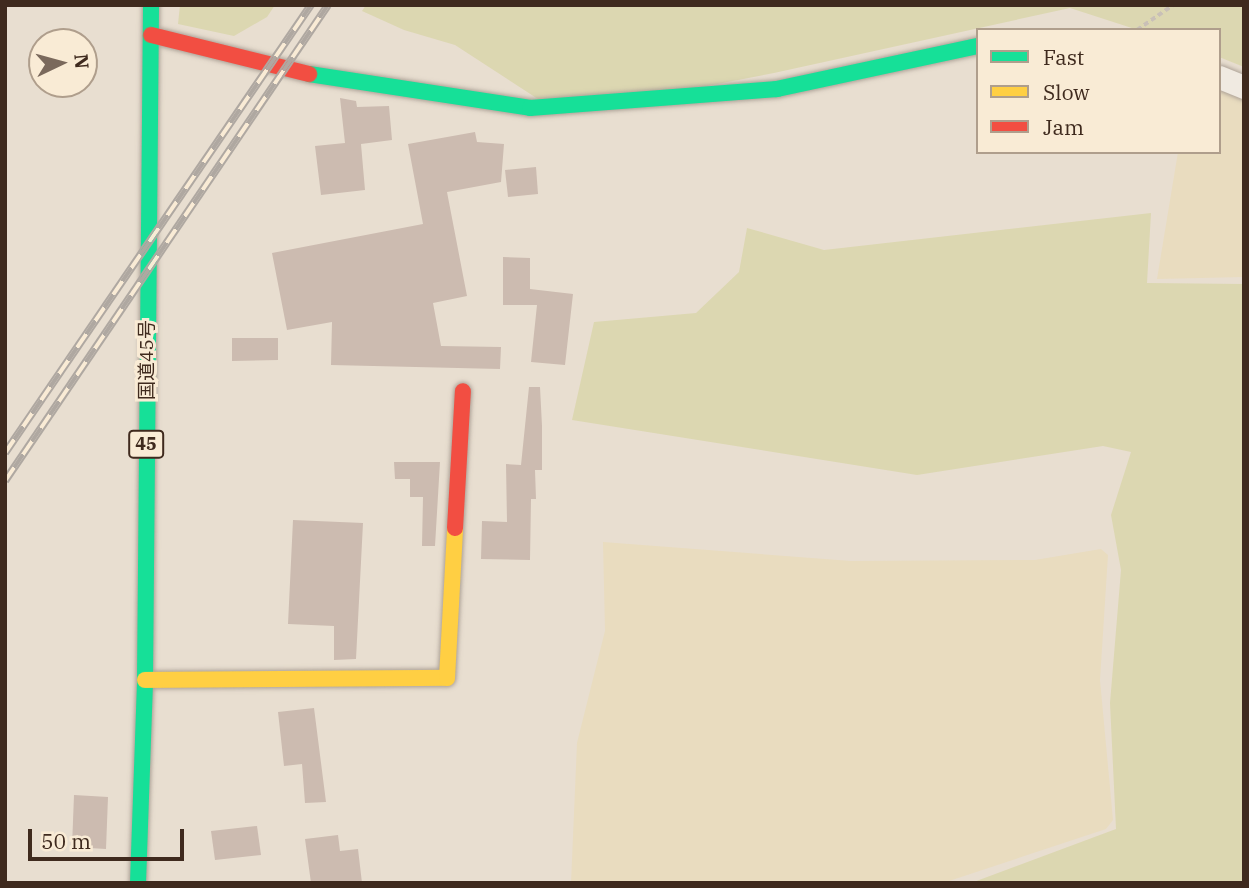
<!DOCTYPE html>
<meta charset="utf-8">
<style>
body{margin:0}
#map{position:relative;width:1249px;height:888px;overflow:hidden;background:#e8ded0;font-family:"IBM Plex Serif","Noto Sans JP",serif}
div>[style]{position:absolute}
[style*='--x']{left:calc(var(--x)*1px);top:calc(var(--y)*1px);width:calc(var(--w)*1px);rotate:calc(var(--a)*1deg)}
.farmland>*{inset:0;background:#e9dcbf}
.green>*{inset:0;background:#dcd7b1}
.building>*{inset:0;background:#ccbbb0}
.path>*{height:3.5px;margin-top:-1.75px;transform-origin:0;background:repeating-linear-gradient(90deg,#c9c0b7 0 5px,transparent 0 8.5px)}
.roads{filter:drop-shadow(0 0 2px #aea398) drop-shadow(0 0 2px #aea398)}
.street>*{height:23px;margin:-11.5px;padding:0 11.5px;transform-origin:11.5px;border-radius:11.5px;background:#f0eae1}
.fast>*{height:16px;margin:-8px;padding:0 8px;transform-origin:8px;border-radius:8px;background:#16e098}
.slow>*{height:16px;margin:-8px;padding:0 8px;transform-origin:8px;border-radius:8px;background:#ffcf43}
.jam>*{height:16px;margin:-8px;padding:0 8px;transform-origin:8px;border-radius:8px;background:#f24e42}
.rail>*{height:8px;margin-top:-4px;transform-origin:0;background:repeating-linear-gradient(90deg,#f9ebd5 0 16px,#afa8a1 0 32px);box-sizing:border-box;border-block:2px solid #afa8a1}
span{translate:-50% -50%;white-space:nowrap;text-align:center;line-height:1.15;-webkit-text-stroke:6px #f9ebd5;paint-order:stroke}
.shield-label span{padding:2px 5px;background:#f9ebd5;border:2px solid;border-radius:5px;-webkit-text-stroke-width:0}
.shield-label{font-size:18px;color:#3f2a1e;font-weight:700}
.street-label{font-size:19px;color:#3f2a1e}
.frame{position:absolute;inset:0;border:7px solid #3f2a1e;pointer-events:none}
.legend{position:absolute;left:976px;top:28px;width:245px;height:126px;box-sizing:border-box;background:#f9ebd5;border:2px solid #af9e8c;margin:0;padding:9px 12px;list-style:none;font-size:21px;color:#3f2a1e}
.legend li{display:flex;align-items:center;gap:14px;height:35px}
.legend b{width:35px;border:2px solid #af9e8c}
.north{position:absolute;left:28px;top:28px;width:70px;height:70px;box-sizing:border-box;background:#f9ebd5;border:2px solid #af9e8c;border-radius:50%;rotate:85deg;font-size:19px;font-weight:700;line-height:28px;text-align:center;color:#3f2a1e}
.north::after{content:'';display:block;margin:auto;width:24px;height:32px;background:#7a695c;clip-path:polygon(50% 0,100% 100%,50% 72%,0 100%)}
.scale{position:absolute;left:28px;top:829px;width:156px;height:32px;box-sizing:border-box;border:4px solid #3f2a1e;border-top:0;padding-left:9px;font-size:21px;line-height:24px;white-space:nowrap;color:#3f2a1e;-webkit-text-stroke:5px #f9ebd5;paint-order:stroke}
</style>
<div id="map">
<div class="farmland">
<i style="clip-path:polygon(1219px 85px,1244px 95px,1244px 277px,1157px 279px,1178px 152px,1219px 152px)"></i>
<i style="clip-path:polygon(603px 542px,851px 561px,1035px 560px,1101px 549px,1108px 555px,1100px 680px,1113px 820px,1106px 829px,943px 883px,571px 883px,577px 743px,605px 631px)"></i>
</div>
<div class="green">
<i style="clip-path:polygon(180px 5px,275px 5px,267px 17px,234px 36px,178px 24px)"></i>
<i style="clip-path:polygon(366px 5px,1244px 5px,1244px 67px,1219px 57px,1219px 30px,1138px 30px,1070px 8px,774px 73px,561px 114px,455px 45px,404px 30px,362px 11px)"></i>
<i style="clip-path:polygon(1151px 213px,1147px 283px,1244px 284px,1244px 883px,971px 883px,1116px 829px,1110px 703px,1121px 570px,1111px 515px,1131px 452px,1103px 446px,917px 475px,572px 420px,594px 322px,696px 313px,739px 272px,747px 228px,824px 250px)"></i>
</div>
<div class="building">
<i style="clip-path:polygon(340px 98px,356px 101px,357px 107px,389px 106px,392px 140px,361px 144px,365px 190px,321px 195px,315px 146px,345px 143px)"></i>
<i style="clip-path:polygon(475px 132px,477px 142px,504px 144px,501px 182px,447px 192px,467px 296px,433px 303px,441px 346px,501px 347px,500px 369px,331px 365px,332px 322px,287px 330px,272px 253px,423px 224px,408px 144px)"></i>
<i style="clip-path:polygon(536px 167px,538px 194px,508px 197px,505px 170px)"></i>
<i style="clip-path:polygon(503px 257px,530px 258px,530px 289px,573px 294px,565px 365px,531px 362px,537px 305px,503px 305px)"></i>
<i style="clip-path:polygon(232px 338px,278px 338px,278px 360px,232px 361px)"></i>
<i style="clip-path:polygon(529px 387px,540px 387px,542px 426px,542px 470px,535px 470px,536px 499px,531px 499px,530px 560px,481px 559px,482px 521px,507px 522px,506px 464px,521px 465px)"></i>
<i style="clip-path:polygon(394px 462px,440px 462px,435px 546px,422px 546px,423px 497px,410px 497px,410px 479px,395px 479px)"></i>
<i style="clip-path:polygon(293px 520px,363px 523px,356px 659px,334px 660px,334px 626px,288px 624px)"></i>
<i style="clip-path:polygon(314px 708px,326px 802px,305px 803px,302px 764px,284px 766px,278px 712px)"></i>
<i style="clip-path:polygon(74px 795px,108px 797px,106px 849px,72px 847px)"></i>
<i style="clip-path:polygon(257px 826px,261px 855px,215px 860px,211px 831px)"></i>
<i style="clip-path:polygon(338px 835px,340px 851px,358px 849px,362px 883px,311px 883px,305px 839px)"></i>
</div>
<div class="path">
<i style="--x:1137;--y:30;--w:44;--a:-34.8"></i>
</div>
<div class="roads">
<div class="street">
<i style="--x:1219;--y:77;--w:27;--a:22"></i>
</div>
<div class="fast">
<i style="--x:309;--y:74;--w:224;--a:8.7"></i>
<i style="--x:530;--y:108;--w:248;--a:-4.4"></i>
<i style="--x:777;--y:89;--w:206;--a:-12.1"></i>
<i style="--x:138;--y:883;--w:203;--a:-88"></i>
<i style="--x:145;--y:680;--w:675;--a:-89.49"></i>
</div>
<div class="slow">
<i style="--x:145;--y:680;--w:302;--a:-0.4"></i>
<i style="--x:447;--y:678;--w:150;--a:-86.9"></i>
</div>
<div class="jam">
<i style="--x:151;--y:35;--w:163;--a:13.9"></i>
<i style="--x:455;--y:528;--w:137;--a:-86.7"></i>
</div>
</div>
<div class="rail">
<i style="--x:5;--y:453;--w:543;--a:-55.67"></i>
<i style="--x:5;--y:481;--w:575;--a:-55.84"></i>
</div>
<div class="shield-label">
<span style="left:146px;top:444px">45</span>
</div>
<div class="street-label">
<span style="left:147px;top:360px;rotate:-90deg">国道45号</span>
</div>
<div class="frame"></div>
<ul class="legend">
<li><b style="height:9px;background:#16e098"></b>Fast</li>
<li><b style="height:9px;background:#ffcf43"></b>Slow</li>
<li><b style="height:9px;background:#f24e42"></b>Jam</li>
</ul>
<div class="north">N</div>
<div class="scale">50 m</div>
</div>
